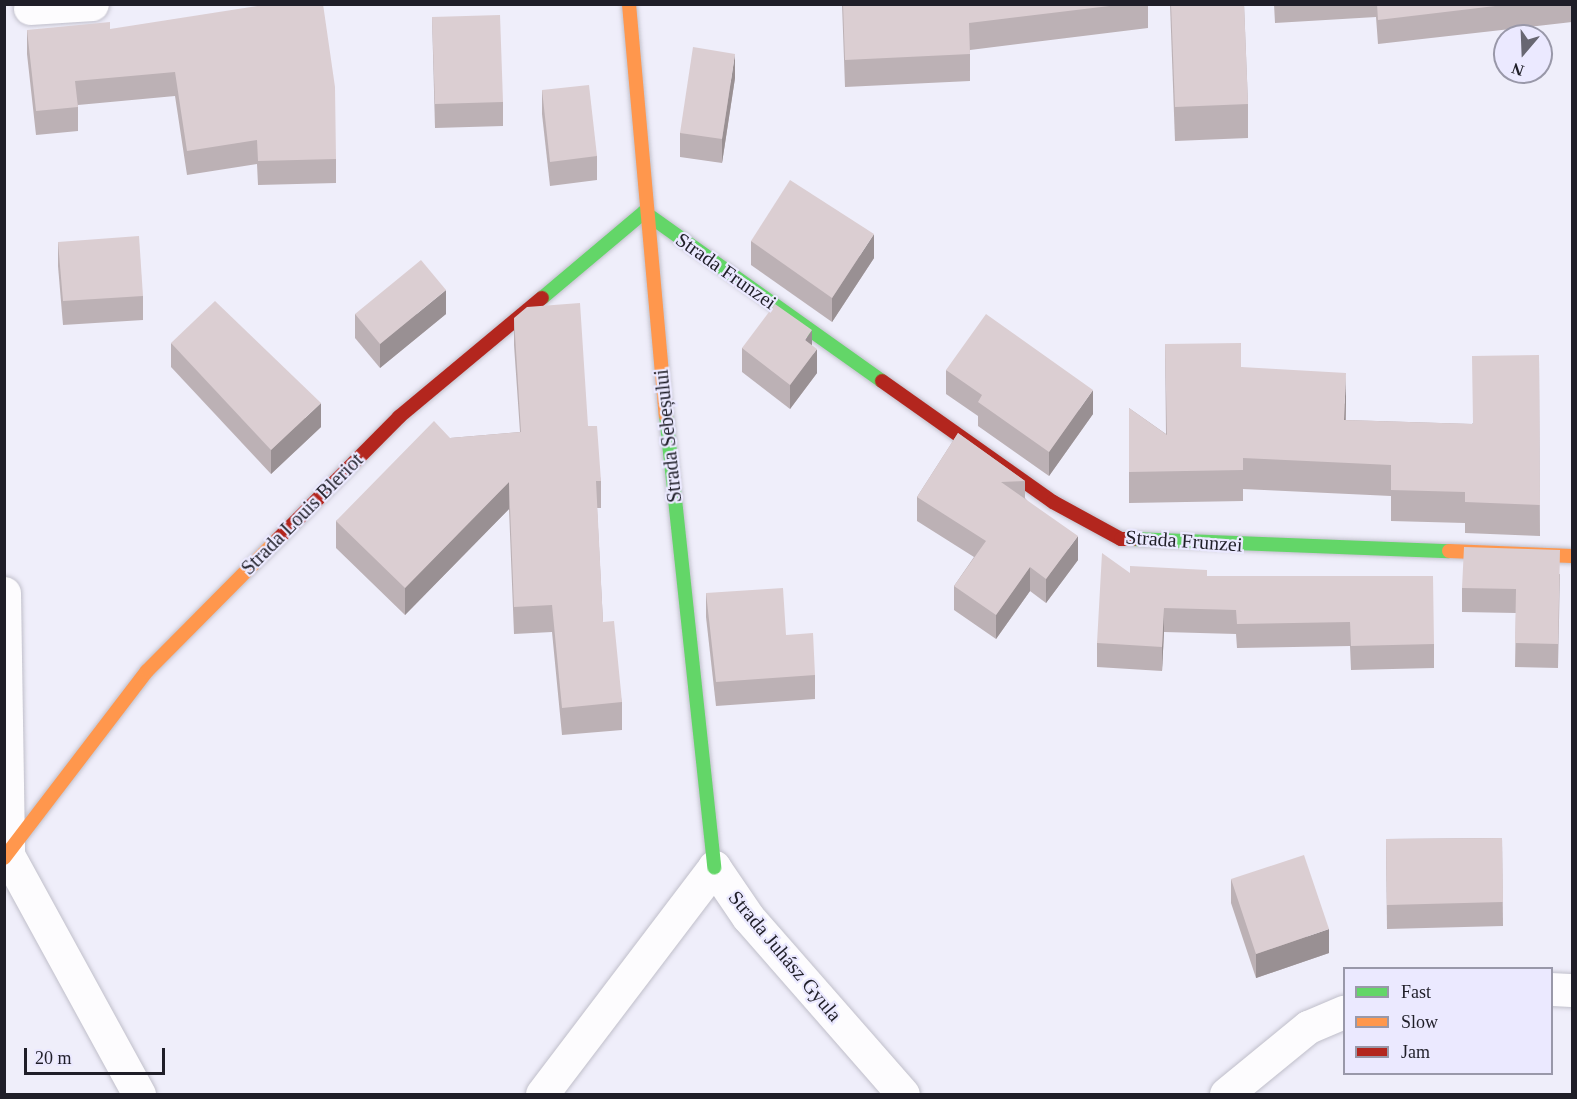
<!DOCTYPE html>
<meta charset="utf-8">
<style>
body{margin:0}
#map{position:relative;width:1577px;height:1099px;overflow:hidden;background:#efeefa;font-family:Georgia,serif}
div>[style]{position:absolute}
[style*='--x']{left:calc(var(--x)*1px);top:calc(var(--y)*1px);width:calc(var(--w)*1px);rotate:calc(var(--a)*1deg)}
.roads{filter:drop-shadow(0 0 2px #c0bfca) drop-shadow(0 0 2px #c0bfca)}
.street>*{height:33px;margin:-16.5px;padding:0 16.5px;transform-origin:16.5px;border-radius:16.5px;background:#fdfcfe}
.fast>*{height:14px;margin:-7px;padding:0 7px;transform-origin:7px;border-radius:7px;background:#63d668}
.slow>*{height:14px;margin:-7px;padding:0 7px;transform-origin:7px;border-radius:7px;background:#ff974d}
.jam>*{height:14px;margin:-7px;padding:0 7px;transform-origin:7px;border-radius:7px;background:#b3261e}
.wall>*{inset:0;background:#bcb1b5}
.shaded-wall>*{inset:0;background:#999093}
.building>*{inset:0;background:#dbced2}
span{translate:-50% -50%;white-space:nowrap;text-align:center;line-height:1.15;-webkit-text-stroke:4.5px #ebe9ff;paint-order:stroke}
.street-label{font-size:20px;color:#1f1e28}
.frame{position:absolute;inset:0;border:6px solid #1f1e28;pointer-events:none}
.legend{position:absolute;left:1343px;top:967px;width:210px;height:108px;box-sizing:border-box;background:#ebe9ff;border:2px solid #9998a9;margin:0;padding:8px 10px;list-style:none;font-size:18px;color:#1f1e28}
.legend li{display:flex;align-items:center;gap:12px;height:30px}
.legend b{width:30px;border:2px solid #9998a9}
.north{position:absolute;left:1493px;top:24px;width:60px;height:60px;box-sizing:border-box;background:#ebe9ff;border:2px solid #9998a9;border-radius:50%;rotate:199deg;font-size:16px;font-weight:700;line-height:24px;text-align:center;color:#1f1e28}
.north::after{content:'';display:block;margin:auto;width:21px;height:27px;background:#686772;clip-path:polygon(50% 0,100% 100%,50% 72%,0 100%)}
.scale{position:absolute;left:24px;top:1048px;width:141px;height:27px;box-sizing:border-box;border:3px solid #1f1e28;border-top:0;padding-left:8px;font-size:18px;line-height:21px;white-space:nowrap;color:#1f1e28;-webkit-text-stroke:4px #ebe9ff;paint-order:stroke}
</style>
<div id="map">
<div class="roads">
<div class="street">
<i style="--x:30;--y:8;--w:62;--a:-3.7"></i>
<i style="--x:4;--y:593;--w:262;--a:89.1"></i>
<i style="--x:8;--y:855;--w:273;--a:61.3"></i>
<i style="--x:1552;--y:989;--w:20;--a:3"></i>
<i style="--x:542;--y:1094;--w:285;--a:-52.8"></i>
<i style="--x:714;--y:867;--w:60;--a:55.8"></i>
<i style="--x:748;--y:917;--w:235;--a:48.8"></i>
<i style="--x:1226;--y:1094;--w:106;--a:-39.3"></i>
<i style="--x:1308;--y:1027;--w:39;--a:-23"></i>
</div>
<div class="fast">
<i style="--x:542;--y:298;--w:133;--a:-40.1"></i>
<i style="--x:644;--y:212;--w:292;--a:35.4"></i>
<i style="--x:666;--y:415;--w:455;--a:83.9"></i>
<i style="--x:1133;--y:539;--w:316;--a:2.2"></i>
</div>
<div class="slow">
<i style="--x:629;--y:4;--w:413;--a:84.9"></i>
<i style="--x:1449;--y:551;--w:123;--a:2.3"></i>
<i style="--x:4;--y:858;--w:235;--a:-52.6"></i>
<i style="--x:147;--y:671;--w:186;--a:-45.2"></i>
</div>
<div class="jam">
<i style="--x:882;--y:381;--w:209;--a:35.3"></i>
<i style="--x:1053;--y:502;--w:77;--a:28.6"></i>
<i style="--x:1121;--y:539;--w:12;--a:0"></i>
<i style="--x:278;--y:539;--w:172;--a:-45.2"></i>
<i style="--x:399;--y:417;--w:186;--a:-39.8"></i>
</div>
</div>
<div class="wall">
<i style="clip-path:polygon(842px 4px,1148px 4px,1148px 28px,970px 50px,970px 81px,845px 87px)"></i>
<i style="clip-path:polygon(1170px 4px,1244px 4px,1248px 104px,1248px 138px,1175px 141px)"></i>
<i style="clip-path:polygon(1274px 4px,1572px 4px,1572px 22px,1378px 44px,1376px 17px,1275px 23px)"></i>
<i style="clip-path:polygon(432px 17px,503px 102px,503px 126px,435px 128px)"></i>
<i style="clip-path:polygon(110px 29px,336px 159px,336px 183px,258px 185px,257px 164px,187px 175px,175px 96px,78px 105px,78px 131px,36px 135px,27px 54px,27px 30px)"></i>
<i style="clip-path:polygon(735px 78px,722px 163px,680px 157px,680px 133px)"></i>
<i style="clip-path:polygon(542px 90px,597px 156px,597px 180px,550px 186px,542px 114px)"></i>
<i style="clip-path:polygon(751px 241px,874px 258px,832px 322px,751px 265px)"></i>
<i style="clip-path:polygon(58px 242px,143px 296px,143px 320px,63px 325px,58px 266px)"></i>
<i style="clip-path:polygon(355px 314px,446px 314px,380px 368px,355px 338px)"></i>
<i style="clip-path:polygon(514px 318px,588px 426px,601px 481px,601px 508px,597px 508px,603px 622px,622px 702px,622px 730px,562px 735px,552px 632px,514px 634px,509px 509px,405px 615px,336px 548px,336px 521px,450px 438px,520px 432px,514px 345px)"></i>
<i style="clip-path:polygon(171px 343px,321px 427px,271px 474px,171px 367px)"></i>
<i style="clip-path:polygon(1165px 344px,1241px 367px,1346px 404px,1346px 420px,1472px 424px,1539px 355px,1540px 536px,1465px 533px,1465px 523px,1391px 521px,1391px 496px,1243px 489px,1243px 501px,1129px 503px,1129px 408px,1166px 434px)"></i>
<i style="clip-path:polygon(812px 346px,817px 373px,790px 409px,742px 372px,742px 348px)"></i>
<i style="clip-path:polygon(946px 370px,1093px 414px,1049px 476px,978px 426px,978px 416px,946px 394px)"></i>
<i style="clip-path:polygon(958px 433px,1025px 481px,1025px 498px,1078px 560px,1046px 603px,1030px 591px,996px 639px,954px 610px,954px 586px,974px 557px,917px 521px,917px 497px)"></i>
<i style="clip-path:polygon(1130px 573px,1207px 576px,1434px 644px,1434px 668px,1351px 670px,1350px 646px,1237px 648px,1236px 634px,1164px 632px,1162px 671px,1097px 667px,1097px 643px)"></i>
<i style="clip-path:polygon(1560px 574px,1558px 668px,1515px 667px,1516px 613px,1462px 612px,1462px 588px)"></i>
<i style="clip-path:polygon(706px 593px,786px 635px,815px 675px,815px 699px,716px 706px,706px 617px)"></i>
<i style="clip-path:polygon(1502px 838px,1503px 926px,1387px 929px,1386px 839px)"></i>
<i style="clip-path:polygon(1231px 879px,1329px 953px,1256px 978px,1231px 903px)"></i>
</div>
<div class="shaded-wall">
<i style="clip-path:polygon(735px 54px,735px 78px,722px 163px,722px 139px)"></i>
<i style="clip-path:polygon(874px 234px,874px 258px,832px 322px,832px 298px)"></i>
<i style="clip-path:polygon(446px 290px,446px 314px,380px 368px,380px 344px)"></i>
<i style="clip-path:polygon(812px 330px,812px 354px,805px 340px)"></i>
<i style="clip-path:polygon(817px 349px,817px 373px,790px 409px,790px 385px)"></i>
<i style="clip-path:polygon(1346px 373px,1346px 404px,1344px 451px,1344px 420px)"></i>
<i style="clip-path:polygon(1093px 390px,1093px 414px,1049px 476px,1049px 452px)"></i>
<i style="clip-path:polygon(321px 403px,321px 427px,271px 474px,271px 450px)"></i>
<i style="clip-path:polygon(509px 482px,509px 509px,405px 615px,405px 588px)"></i>
<i style="clip-path:polygon(1078px 536px,1078px 560px,1046px 603px,1046px 579px)"></i>
<i style="clip-path:polygon(1030px 567px,1030px 591px,996px 639px,996px 615px)"></i>
<i style="clip-path:polygon(1164px 608px,1164px 632px,1162px 671px,1162px 647px)"></i>
<i style="clip-path:polygon(1329px 929px,1329px 953px,1256px 978px,1256px 954px)"></i>
</div>
<div class="building">
<i style="clip-path:polygon(270px 4px,323px 4px,335px 87px,336px 159px,258px 161px,257px 140px,187px 151px,175px 72px,75px 81px,78px 107px,36px 111px,27px 30px,110px 22px,110px 29px)"></i>
<i style="clip-path:polygon(843px 4px,1126px 4px,969px 23px,970px 54px,845px 60px)"></i>
<i style="clip-path:polygon(1171px 4px,1244px 4px,1248px 104px,1175px 107px)"></i>
<i style="clip-path:polygon(1377px 4px,1512px 4px,1378px 20px)"></i>
<i style="clip-path:polygon(500px 15px,503px 102px,435px 104px,432px 17px)"></i>
<i style="clip-path:polygon(693px 47px,735px 54px,722px 139px,680px 133px)"></i>
<i style="clip-path:polygon(589px 85px,597px 156px,550px 162px,542px 90px)"></i>
<i style="clip-path:polygon(790px 180px,874px 234px,832px 298px,751px 241px)"></i>
<i style="clip-path:polygon(139px 236px,143px 296px,63px 301px,58px 242px)"></i>
<i style="clip-path:polygon(421px 260px,446px 290px,380px 344px,355px 314px)"></i>
<i style="clip-path:polygon(215px 301px,321px 403px,271px 450px,171px 343px)"></i>
<i style="clip-path:polygon(580px 303px,588px 426px,597px 426px,601px 481px,596px 481px,603px 622px,614px 621px,622px 702px,562px 708px,552px 605px,514px 607px,509px 482px,405px 588px,336px 521px,434px 421px,450px 438px,521px 432px,514px 318px,527px 307px)"></i>
<i style="clip-path:polygon(775px 304px,812px 330px,805px 340px,817px 349px,790px 385px,742px 348px)"></i>
<i style="clip-path:polygon(986px 314px,1093px 390px,1049px 452px,978px 402px,982px 395px,946px 370px)"></i>
<i style="clip-path:polygon(1241px 343px,1241px 367px,1346px 373px,1344px 420px,1473px 424px,1472px 356px,1539px 355px,1540px 505px,1465px 502px,1465px 492px,1391px 490px,1391px 465px,1243px 458px,1243px 470px,1129px 472px,1129px 408px,1167px 435px,1165px 344px)"></i>
<i style="clip-path:polygon(958px 433px,1025px 481px,1001px 482px,1078px 536px,1046px 579px,1030px 567px,996px 615px,954px 586px,986px 541px,917px 497px)"></i>
<i style="clip-path:polygon(1464px 547px,1560px 550px,1558px 644px,1515px 643px,1516px 589px,1462px 588px)"></i>
<i style="clip-path:polygon(1102px 553px,1130px 573px,1130px 566px,1207px 570px,1207px 576px,1433px 576px,1434px 644px,1351px 646px,1350px 622px,1237px 624px,1236px 610px,1164px 608px,1162px 647px,1097px 643px)"></i>
<i style="clip-path:polygon(783px 588px,786px 635px,813px 633px,815px 675px,716px 682px,706px 593px)"></i>
<i style="clip-path:polygon(1502px 838px,1503px 902px,1387px 905px,1386px 839px)"></i>
<i style="clip-path:polygon(1304px 855px,1329px 929px,1256px 954px,1231px 879px)"></i>
</div>
<div class="street-label">
<span style="left:726px;top:271px;rotate:35deg">Strada Frunzei</span>
<span style="left:668px;top:436px;rotate:-96deg">Strada Sebeșului</span>
<span style="left:302px;top:514px;rotate:-45deg">Strada Louis Bleriot</span>
<span style="left:1184px;top:541px;rotate:4deg">Strada Frunzei</span>
<span style="left:785px;top:956px;rotate:50deg">Strada Juhász Gyula</span>
</div>
<div class="frame"></div>
<ul class="legend">
<li><b style="height:8px;background:#63d668"></b>Fast</li>
<li><b style="height:8px;background:#ff974d"></b>Slow</li>
<li><b style="height:8px;background:#b3261e"></b>Jam</li>
</ul>
<div class="north">N</div>
<div class="scale">20 m</div>
</div>
